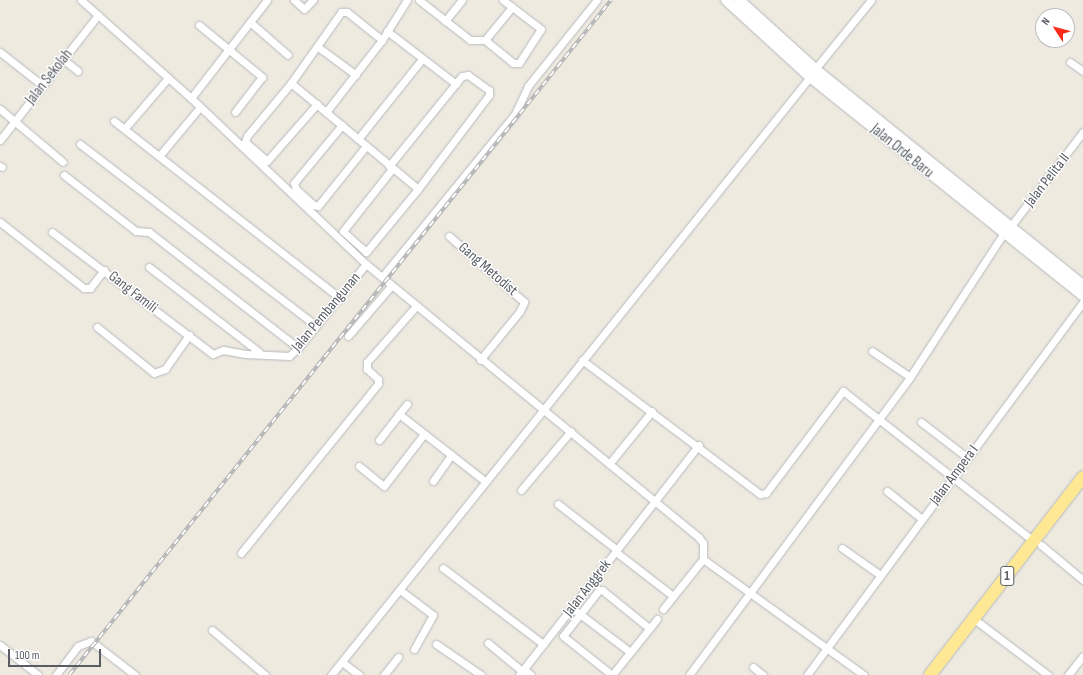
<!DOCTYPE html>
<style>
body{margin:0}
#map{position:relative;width:1083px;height:675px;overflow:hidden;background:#eeeae0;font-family:"Sofia Sans Condensed",sans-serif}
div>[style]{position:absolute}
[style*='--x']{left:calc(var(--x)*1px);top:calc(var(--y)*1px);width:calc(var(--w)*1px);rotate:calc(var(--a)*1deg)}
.roads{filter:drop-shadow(0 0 1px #b6b9be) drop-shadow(0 0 1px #b6b9be)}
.minor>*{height:7px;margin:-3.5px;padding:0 3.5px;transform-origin:3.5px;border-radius:3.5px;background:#fff}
.secondary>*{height:10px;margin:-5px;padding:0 5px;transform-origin:5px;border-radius:5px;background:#fff}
.trunk>*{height:12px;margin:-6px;padding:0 6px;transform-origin:6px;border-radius:6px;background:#ffe894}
.rail>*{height:3.5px;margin-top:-1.75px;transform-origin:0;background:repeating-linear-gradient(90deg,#fff 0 6px,#b4b5b6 0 12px);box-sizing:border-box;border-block:1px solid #b4b5b6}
span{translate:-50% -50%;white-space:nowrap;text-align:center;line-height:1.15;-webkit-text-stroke:3px #fff;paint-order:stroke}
.shield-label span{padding:1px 3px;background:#fff;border:1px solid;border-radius:3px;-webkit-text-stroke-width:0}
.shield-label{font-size:14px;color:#595d63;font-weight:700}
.street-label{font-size:15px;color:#595d63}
.north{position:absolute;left:1035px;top:8px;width:40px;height:40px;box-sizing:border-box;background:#fff;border:1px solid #bdbec1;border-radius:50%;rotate:306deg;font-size:11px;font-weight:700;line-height:16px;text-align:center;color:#595d63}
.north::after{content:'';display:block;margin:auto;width:14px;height:18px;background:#f82b1b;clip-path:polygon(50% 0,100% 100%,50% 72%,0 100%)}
.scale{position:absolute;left:8px;top:649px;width:93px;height:18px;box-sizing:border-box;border:2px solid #595d63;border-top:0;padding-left:5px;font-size:12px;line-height:14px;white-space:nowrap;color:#595d63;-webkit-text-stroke:3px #fff;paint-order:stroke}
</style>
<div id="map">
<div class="roads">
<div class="minor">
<i style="--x:81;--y:0;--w:147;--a:41.7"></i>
<i style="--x:191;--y:98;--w:241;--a:43.5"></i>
<i style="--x:366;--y:264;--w:431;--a:39.4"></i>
<i style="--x:699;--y:538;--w:6;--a:51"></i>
<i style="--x:703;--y:543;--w:16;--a:90"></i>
<i style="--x:703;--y:559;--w:198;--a:35.8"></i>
<i style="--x:294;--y:0;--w:13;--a:42"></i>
<i style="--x:304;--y:9;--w:13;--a:-45"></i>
<i style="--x:419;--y:0;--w:65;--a:38.1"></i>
<i style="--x:470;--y:40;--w:15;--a:0"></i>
<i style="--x:485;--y:40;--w:36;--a:39"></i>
<i style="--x:513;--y:63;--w:6;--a:0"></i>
<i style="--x:519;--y:63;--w:40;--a:-57.1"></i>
<i style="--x:541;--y:29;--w:48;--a:-142.7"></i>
<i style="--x:445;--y:21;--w:27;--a:-51"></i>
<i style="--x:250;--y:22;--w:50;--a:41"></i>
<i style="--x:199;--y:25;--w:82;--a:39.5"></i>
<i style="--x:262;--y:77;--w:44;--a:127.6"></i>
<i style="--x:387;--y:31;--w:87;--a:37.5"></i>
<i style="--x:485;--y:40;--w:43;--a:-50.7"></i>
<i style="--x:318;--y:47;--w:47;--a:36.4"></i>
<i style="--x:0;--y:52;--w:53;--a:38.2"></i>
<i style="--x:63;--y:59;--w:19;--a:39"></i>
<i style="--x:1070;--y:62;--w:16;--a:35"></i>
<i style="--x:815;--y:69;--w:89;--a:-50.9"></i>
<i style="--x:291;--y:83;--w:165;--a:39.8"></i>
<i style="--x:191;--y:98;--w:124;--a:-52.2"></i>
<i style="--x:317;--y:104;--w:76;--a:131.3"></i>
<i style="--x:267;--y:161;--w:29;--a:-139"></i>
<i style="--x:245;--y:142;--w:6;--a:-72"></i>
<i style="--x:247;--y:136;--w:69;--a:-50.3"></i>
<i style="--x:291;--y:83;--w:87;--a:-54.8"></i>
<i style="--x:341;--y:12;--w:6;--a:0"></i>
<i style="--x:347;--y:12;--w:45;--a:38.7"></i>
<i style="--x:0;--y:109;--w:82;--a:40.1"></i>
<i style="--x:326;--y:112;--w:91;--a:-52.1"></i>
<i style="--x:382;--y:40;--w:47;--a:-58"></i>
<i style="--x:114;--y:121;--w:287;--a:38.1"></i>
<i style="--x:342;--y:125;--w:75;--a:129.6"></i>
<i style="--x:294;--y:183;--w:6;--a:72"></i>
<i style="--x:296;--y:189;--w:24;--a:42"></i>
<i style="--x:314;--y:205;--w:4;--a:14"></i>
<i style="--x:318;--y:206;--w:77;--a:-51.3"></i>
<i style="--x:125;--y:128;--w:66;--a:-49.3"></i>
<i style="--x:358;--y:139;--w:102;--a:-51.3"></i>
<i style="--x:0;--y:140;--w:159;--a:-51.9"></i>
<i style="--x:80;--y:144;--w:298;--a:37.6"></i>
<i style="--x:160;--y:155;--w:62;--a:-50.2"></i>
<i style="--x:0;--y:166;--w:2;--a:27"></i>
<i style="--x:389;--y:166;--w:116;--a:-51"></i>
<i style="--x:462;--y:76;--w:6;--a:-9"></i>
<i style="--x:468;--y:75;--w:26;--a:36"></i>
<i style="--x:489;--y:90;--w:5;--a:90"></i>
<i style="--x:489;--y:95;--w:118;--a:127.1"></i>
<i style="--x:418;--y:189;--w:82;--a:129.5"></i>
<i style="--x:366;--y:252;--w:31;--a:-138"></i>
<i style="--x:343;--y:231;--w:79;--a:-51.7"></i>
<i style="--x:64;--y:175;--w:91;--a:37.9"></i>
<i style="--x:136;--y:231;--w:13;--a:4"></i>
<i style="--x:149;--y:232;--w:189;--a:37.9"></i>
<i style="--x:0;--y:222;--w:107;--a:38.2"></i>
<i style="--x:84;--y:288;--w:6;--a:0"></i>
<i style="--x:90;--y:288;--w:23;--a:-52"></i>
<i style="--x:1010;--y:227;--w:120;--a:-52.5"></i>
<i style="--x:52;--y:232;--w:202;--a:37.2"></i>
<i style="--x:213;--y:354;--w:11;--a:-22"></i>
<i style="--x:223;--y:350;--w:23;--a:10"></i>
<i style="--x:246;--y:354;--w:43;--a:2.7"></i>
<i style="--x:289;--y:356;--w:12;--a:-42"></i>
<i style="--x:298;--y:348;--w:108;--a:-51"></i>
<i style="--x:449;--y:236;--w:100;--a:41.3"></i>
<i style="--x:524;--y:302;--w:10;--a:114"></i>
<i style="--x:520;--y:311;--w:63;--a:129.2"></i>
<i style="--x:149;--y:267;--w:139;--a:37.7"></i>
<i style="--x:382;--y:277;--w:210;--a:-50.8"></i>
<i style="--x:515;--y:114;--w:31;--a:-65"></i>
<i style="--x:528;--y:86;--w:110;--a:-51.3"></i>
<i style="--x:97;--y:327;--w:73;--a:38.9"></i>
<i style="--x:154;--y:373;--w:12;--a:-20"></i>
<i style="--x:165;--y:369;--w:42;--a:-54.8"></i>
<i style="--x:348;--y:336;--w:66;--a:-49.3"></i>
<i style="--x:872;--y:351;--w:46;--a:34.4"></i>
<i style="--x:582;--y:360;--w:223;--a:37"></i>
<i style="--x:760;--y:494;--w:6;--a:-9"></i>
<i style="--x:766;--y:493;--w:128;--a:-53"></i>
<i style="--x:843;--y:391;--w:244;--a:38.2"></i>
<i style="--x:407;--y:404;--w:13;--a:129"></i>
<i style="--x:399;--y:414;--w:110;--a:38"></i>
<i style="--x:921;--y:422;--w:59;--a:37.5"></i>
<i style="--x:379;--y:440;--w:33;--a:-52"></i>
<i style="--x:609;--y:464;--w:68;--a:-50.9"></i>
<i style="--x:359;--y:466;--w:32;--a:39"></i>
<i style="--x:384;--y:486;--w:66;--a:-52.4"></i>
<i style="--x:433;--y:481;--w:32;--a:-55"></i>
<i style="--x:521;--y:490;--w:77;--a:-49.7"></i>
<i style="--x:887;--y:491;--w:45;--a:38.7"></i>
<i style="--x:558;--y:504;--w:75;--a:37.9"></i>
<i style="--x:1041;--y:545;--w:55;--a:39.8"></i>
<i style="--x:842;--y:548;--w:47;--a:35.4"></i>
<i style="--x:616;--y:552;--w:72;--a:37.7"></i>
<i style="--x:241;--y:553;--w:218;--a:-51"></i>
<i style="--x:378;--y:384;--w:5;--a:-90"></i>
<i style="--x:378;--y:379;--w:15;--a:-138"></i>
<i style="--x:367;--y:369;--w:7;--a:-90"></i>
<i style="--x:367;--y:362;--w:74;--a:-48.8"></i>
<i style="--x:443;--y:568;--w:126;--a:37.2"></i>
<i style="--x:400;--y:590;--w:41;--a:37.1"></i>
<i style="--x:433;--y:615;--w:39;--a:119"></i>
<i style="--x:663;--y:609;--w:64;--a:-51.3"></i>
<i style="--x:576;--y:611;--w:68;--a:37.2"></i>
<i style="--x:978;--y:622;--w:88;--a:37.1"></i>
<i style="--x:649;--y:628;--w:60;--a:-141"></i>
<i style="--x:602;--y:590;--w:3;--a:180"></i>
<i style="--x:599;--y:590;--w:58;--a:128"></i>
<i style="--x:563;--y:636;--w:63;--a:38.5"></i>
<i style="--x:612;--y:675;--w:72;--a:-51.2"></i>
<i style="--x:212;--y:630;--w:70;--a:40.3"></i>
<i style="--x:488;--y:643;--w:44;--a:39.5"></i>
<i style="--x:436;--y:644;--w:55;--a:34.6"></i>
<i style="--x:0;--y:645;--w:48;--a:38.3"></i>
<i style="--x:342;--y:662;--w:21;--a:37"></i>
<i style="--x:753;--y:667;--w:13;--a:39"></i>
<i style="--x:524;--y:669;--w:9;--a:41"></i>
<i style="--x:56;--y:675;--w:36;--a:-53"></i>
<i style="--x:78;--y:646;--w:14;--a:-21"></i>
<i style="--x:91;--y:641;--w:56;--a:37.7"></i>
<i style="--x:331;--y:675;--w:766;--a:-51.31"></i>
<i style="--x:384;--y:675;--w:23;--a:-52"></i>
<i style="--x:519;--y:675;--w:292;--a:-52"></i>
<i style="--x:689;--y:675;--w:371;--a:-53.4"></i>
<i style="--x:910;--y:377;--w:172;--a:-56.9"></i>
<i style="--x:807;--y:675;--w:464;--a:-53.5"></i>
<i style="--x:1068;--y:675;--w:24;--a:-52"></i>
</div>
<div class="secondary">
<i style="--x:726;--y:0;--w:114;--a:42.5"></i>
<i style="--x:810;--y:77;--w:350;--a:38.7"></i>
<i style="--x:739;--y:0;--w:103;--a:42.2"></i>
<i style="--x:815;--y:69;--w:344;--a:38.9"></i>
</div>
<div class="trunk">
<i style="--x:930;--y:675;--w:250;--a:-52.3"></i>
</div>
</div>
<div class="rail">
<i style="--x:69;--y:675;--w:866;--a:-51.24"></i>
</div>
<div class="shield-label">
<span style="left:1007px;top:576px">1</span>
</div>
<div class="street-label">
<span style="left:49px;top:77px;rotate:-52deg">Jalan Sekolah</span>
<span style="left:902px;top:151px;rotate:39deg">Jalan Orde Baru</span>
<span style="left:1047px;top:180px;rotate:-52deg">Jalan Pelita II</span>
<span style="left:488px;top:269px;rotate:41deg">Gang Metodist</span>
<span style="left:133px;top:292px;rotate:38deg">Gang Famili</span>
<span style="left:326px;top:312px;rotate:-50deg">Jalan Pembangunan</span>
<span style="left:954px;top:475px;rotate:-53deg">Jalan Ampera I</span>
<span style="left:587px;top:588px;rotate:-52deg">Jalan Anggrek</span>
</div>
<div class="north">N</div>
<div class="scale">100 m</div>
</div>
